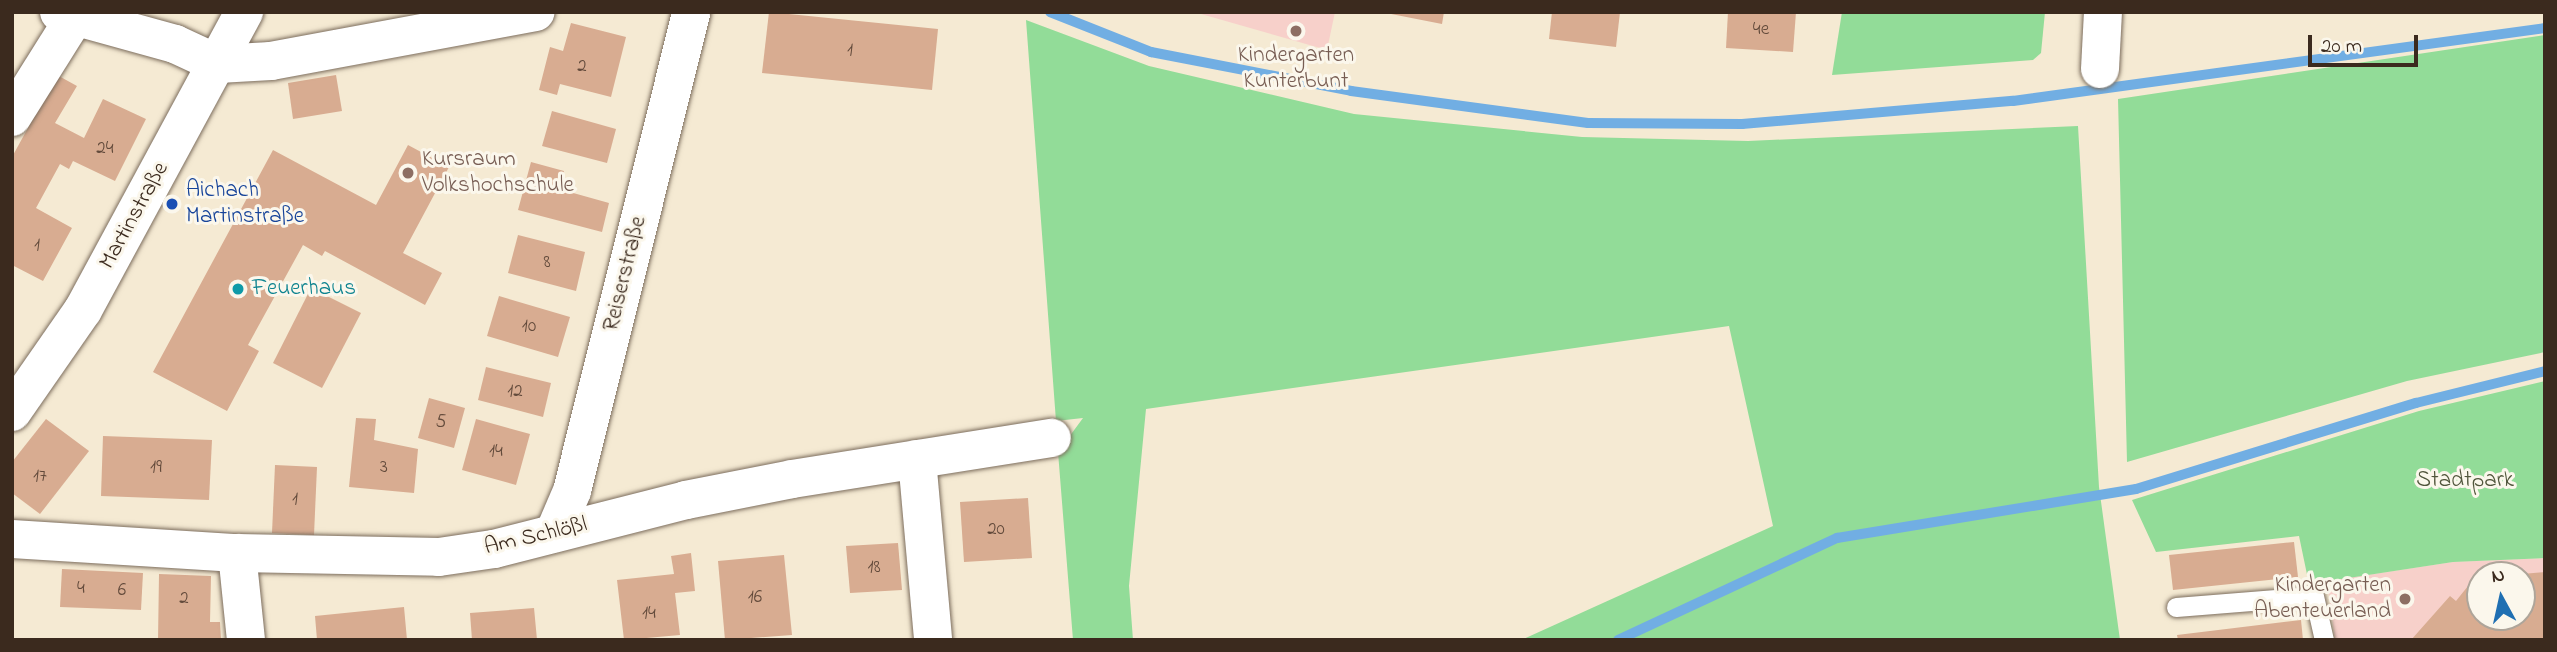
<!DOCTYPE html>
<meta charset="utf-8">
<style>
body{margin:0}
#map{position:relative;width:2557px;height:652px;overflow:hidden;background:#f5ead3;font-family:"Indie Flower",sans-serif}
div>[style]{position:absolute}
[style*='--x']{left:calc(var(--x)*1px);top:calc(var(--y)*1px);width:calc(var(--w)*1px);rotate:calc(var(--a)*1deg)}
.built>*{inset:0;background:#f7d0ca}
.green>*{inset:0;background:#92dc98}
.stream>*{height:10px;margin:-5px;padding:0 5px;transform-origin:5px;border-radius:5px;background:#71aee3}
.building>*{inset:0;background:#d8ac91}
.roads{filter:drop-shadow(0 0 2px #7c6d5d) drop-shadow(0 0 2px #7c6d5d)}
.lane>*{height:19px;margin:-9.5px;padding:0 9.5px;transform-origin:9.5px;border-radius:9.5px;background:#fff}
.street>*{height:38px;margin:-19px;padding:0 19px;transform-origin:19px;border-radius:19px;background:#fff}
.secondary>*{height:38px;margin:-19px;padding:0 19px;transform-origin:19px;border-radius:19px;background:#fff}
.dots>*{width:19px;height:19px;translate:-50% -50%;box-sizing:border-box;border:4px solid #fbf7ec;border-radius:50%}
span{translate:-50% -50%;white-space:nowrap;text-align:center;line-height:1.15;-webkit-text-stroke:6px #fbf7ec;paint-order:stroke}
.number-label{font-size:19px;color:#624a3b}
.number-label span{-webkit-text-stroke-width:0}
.education-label{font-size:23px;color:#785e54}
.left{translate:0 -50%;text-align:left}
.right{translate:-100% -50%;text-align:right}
.transit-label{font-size:23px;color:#164399}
.street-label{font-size:23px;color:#3b2a1e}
.culture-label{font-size:23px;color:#0d838f}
.park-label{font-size:23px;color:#51563c}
.frame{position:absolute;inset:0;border:14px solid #3b2a1e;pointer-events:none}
.north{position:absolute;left:2466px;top:561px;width:70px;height:70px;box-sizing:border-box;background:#fbf7ec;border:2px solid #aea59a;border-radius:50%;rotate:352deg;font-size:19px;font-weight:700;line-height:28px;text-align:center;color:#3b2a1e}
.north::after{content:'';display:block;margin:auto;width:24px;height:32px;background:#1f6fb2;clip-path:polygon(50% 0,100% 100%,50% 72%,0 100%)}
.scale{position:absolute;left:2308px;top:35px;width:110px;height:32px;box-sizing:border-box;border:4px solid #3b2a1e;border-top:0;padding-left:9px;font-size:21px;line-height:24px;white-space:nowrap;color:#3b2a1e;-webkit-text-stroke:5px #fbf7ec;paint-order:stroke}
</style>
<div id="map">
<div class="built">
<i style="clip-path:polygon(1194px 12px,1335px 12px,1327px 50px)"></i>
<i style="clip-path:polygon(evenodd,2545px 558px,2545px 640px,2335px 640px,2327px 581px,2453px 562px,2545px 558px,2480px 575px,2522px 575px,2522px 617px,2480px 617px,2480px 575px)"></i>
</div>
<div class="green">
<i style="clip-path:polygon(1842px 12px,2045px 12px,2041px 53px,2033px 60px,1832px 75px)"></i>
<i style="clip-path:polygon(1026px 20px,1149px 66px,1354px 114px,1582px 137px,1748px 141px,2078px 126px,2099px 487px,2120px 640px,1521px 640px,1773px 526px,1729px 326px,1146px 409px,1129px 586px,1133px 640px,1073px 640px,1058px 452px,1083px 418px,1056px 421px)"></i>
<i style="clip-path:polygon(2545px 35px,2545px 352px,2407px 381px,2127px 462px,2118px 99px)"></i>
<i style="clip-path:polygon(2545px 381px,2545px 558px,2453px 562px,2309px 584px,2299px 536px,2156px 552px,2132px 500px,2419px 411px)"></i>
</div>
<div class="stream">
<i style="--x:1050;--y:12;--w:109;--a:21.6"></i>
<i style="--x:1151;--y:52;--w:204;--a:11"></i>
<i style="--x:1351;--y:91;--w:239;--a:7.7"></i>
<i style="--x:1588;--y:123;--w:154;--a:0.4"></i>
<i style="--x:1742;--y:124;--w:272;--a:-4.9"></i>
<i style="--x:2013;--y:101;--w:537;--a:-7.81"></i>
<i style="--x:1618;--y:640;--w:242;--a:-25"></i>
<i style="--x:1837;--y:538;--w:303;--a:-9.3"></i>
<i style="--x:2136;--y:489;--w:293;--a:-17.1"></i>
<i style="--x:2416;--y:403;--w:133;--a:-13.9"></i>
</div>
<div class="building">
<i style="clip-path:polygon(769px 12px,938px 29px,932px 90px,762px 73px)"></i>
<i style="clip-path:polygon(1381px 12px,1444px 12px,1442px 24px)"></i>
<i style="clip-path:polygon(1552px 12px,1620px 12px,1616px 47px,1549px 39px)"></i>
<i style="clip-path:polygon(1728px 12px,1796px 12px,1793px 52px,1726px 48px)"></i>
<i style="clip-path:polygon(571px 23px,626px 37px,611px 97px,560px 84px,557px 95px,539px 90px,550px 47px,563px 51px)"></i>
<i style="clip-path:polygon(57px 75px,77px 86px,55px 123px,84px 138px,103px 99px,146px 119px,115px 181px,73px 161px,69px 169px,60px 164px,36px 208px,72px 228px,43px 281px,12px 265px,12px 157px)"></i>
<i style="clip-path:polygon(336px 75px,342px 111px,293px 119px,288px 83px)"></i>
<i style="clip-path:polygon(552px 111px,616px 129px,607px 163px,542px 146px)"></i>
<i style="clip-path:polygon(408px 145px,449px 167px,403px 253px,442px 273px,425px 305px,325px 251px,322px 256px,303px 245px,248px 345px,259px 351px,227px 411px,153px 372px,273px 150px,376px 205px)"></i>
<i style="clip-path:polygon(531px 162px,564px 171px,559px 189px,609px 203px,602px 232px,518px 210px)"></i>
<i style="clip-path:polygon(518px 235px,585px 252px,576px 291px,508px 273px)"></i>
<i style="clip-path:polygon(311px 288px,361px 313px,322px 388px,273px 363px)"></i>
<i style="clip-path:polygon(499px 296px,570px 317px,558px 357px,487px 336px)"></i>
<i style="clip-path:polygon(486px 367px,551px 383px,543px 417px,478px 400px)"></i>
<i style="clip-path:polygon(429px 398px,465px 408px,454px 448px,418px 438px)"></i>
<i style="clip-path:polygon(356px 418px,376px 419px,374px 440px,418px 449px,414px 493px,349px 487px)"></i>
<i style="clip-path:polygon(46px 419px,89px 451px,40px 514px,12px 493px,12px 462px)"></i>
<i style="clip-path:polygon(476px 419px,530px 434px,516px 485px,462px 470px)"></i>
<i style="clip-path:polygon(103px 436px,212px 440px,209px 500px,101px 496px)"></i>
<i style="clip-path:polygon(275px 465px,317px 467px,314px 535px,272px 533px)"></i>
<i style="clip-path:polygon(1028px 498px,1032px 558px,964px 562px,960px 502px)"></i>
<i style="clip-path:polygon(2294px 542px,2298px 577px,2173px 590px,2169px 555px)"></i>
<i style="clip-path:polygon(898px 543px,902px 590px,850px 593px,846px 546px)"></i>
<i style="clip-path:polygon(691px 553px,695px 591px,675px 593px,680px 635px,624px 640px,617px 580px,674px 574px,671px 556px)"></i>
<i style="clip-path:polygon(784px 555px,792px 635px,725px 640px,718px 561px)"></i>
<i style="clip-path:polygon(62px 569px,143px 573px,141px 610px,60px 607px)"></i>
<i style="clip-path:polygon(2545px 572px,2545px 640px,2411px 640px,2450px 596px,2456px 601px,2472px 581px,2480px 588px,2480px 617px,2522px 617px,2522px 574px)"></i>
<i style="clip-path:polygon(159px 574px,211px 576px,210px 622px,220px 622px,221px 640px,158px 640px)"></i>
<i style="clip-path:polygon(404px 607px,407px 640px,317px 640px,315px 616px)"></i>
<i style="clip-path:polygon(534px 608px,537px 640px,472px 640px,470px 613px)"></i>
<i style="clip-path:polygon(2301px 620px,2303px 640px,2178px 640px,2177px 635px)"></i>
</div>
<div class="roads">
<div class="lane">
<i style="--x:2176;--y:607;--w:138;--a:-4.6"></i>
<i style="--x:2314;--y:596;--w:45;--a:77.2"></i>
</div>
<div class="street">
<i style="--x:59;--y:12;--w:120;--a:15.4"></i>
<i style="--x:175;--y:44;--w:47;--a:24.9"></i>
<i style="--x:218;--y:64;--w:53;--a:-3.2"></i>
<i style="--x:271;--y:61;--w:269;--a:-10.5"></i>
<i style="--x:2100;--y:69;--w:57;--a:-87"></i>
<i style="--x:12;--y:117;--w:117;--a:-57.9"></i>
<i style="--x:917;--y:459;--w:182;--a:84.9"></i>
<i style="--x:554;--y:533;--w:46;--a:-66.8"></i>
<i style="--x:572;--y:491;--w:494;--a:-76"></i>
<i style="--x:12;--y:539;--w:225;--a:3.6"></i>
<i style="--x:237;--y:553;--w:202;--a:1.1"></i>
<i style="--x:439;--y:557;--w:56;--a:-8.3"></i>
<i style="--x:494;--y:549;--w:198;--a:-14.3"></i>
<i style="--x:686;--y:500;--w:108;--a:-11.2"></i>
<i style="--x:792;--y:479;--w:263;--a:-9"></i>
<i style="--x:237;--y:553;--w:87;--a:84.1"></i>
</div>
<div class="secondary">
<i style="--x:12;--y:412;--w:124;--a:-55.2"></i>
<i style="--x:83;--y:310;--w:339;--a:-61.6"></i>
</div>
</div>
<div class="dots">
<i style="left:1296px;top:31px;background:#8d6e63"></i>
<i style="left:408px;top:173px;background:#8d6e63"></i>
<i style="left:172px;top:204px;background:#1a4fb4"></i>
<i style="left:238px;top:289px;background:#0f9aa8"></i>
<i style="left:2405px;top:599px;background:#8d6e63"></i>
</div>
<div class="number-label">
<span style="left:1761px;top:30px">4e</span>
<span style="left:850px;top:51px">1</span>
<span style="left:582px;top:67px">2</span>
<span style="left:105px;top:149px">24</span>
<span style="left:37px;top:246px">1</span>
<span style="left:547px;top:263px">8</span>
<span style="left:529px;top:327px">10</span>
<span style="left:515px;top:392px">12</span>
<span style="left:441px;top:423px">5</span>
<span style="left:496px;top:452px">14</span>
<span style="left:156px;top:468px">19</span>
<span style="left:384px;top:468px">3</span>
<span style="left:40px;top:477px">17</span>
<span style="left:295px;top:500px">1</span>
<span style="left:996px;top:530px">20</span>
<span style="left:874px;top:568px">18</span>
<span style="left:81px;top:589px">4</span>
<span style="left:122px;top:591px">6</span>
<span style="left:755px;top:598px">16</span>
<span style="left:184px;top:599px">2</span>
<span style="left:649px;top:614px">14</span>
</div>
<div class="education-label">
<span style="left:1296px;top:69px">Kindergarten<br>Kunterbunt</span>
<span class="left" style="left:422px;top:173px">Kursraum<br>Volkshochschule</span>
<span class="right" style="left:2391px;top:599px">Kindergarten<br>Abenteuerland</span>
</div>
<div class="transit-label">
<span class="left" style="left:186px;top:204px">Aichach<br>Martinstraße</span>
</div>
<div class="street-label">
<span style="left:135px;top:216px;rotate:-61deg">Martinstraße</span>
<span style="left:626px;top:274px;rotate:-76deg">Reiserstraße</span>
<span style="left:536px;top:537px;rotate:-13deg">Am Schlößl</span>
</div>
<div class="culture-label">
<span class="left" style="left:252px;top:289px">Feuerhaus</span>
</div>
<div class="park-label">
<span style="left:2465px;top:481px">Stadtpark</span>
</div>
<div class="frame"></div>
<div class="north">N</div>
<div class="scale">20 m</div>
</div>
